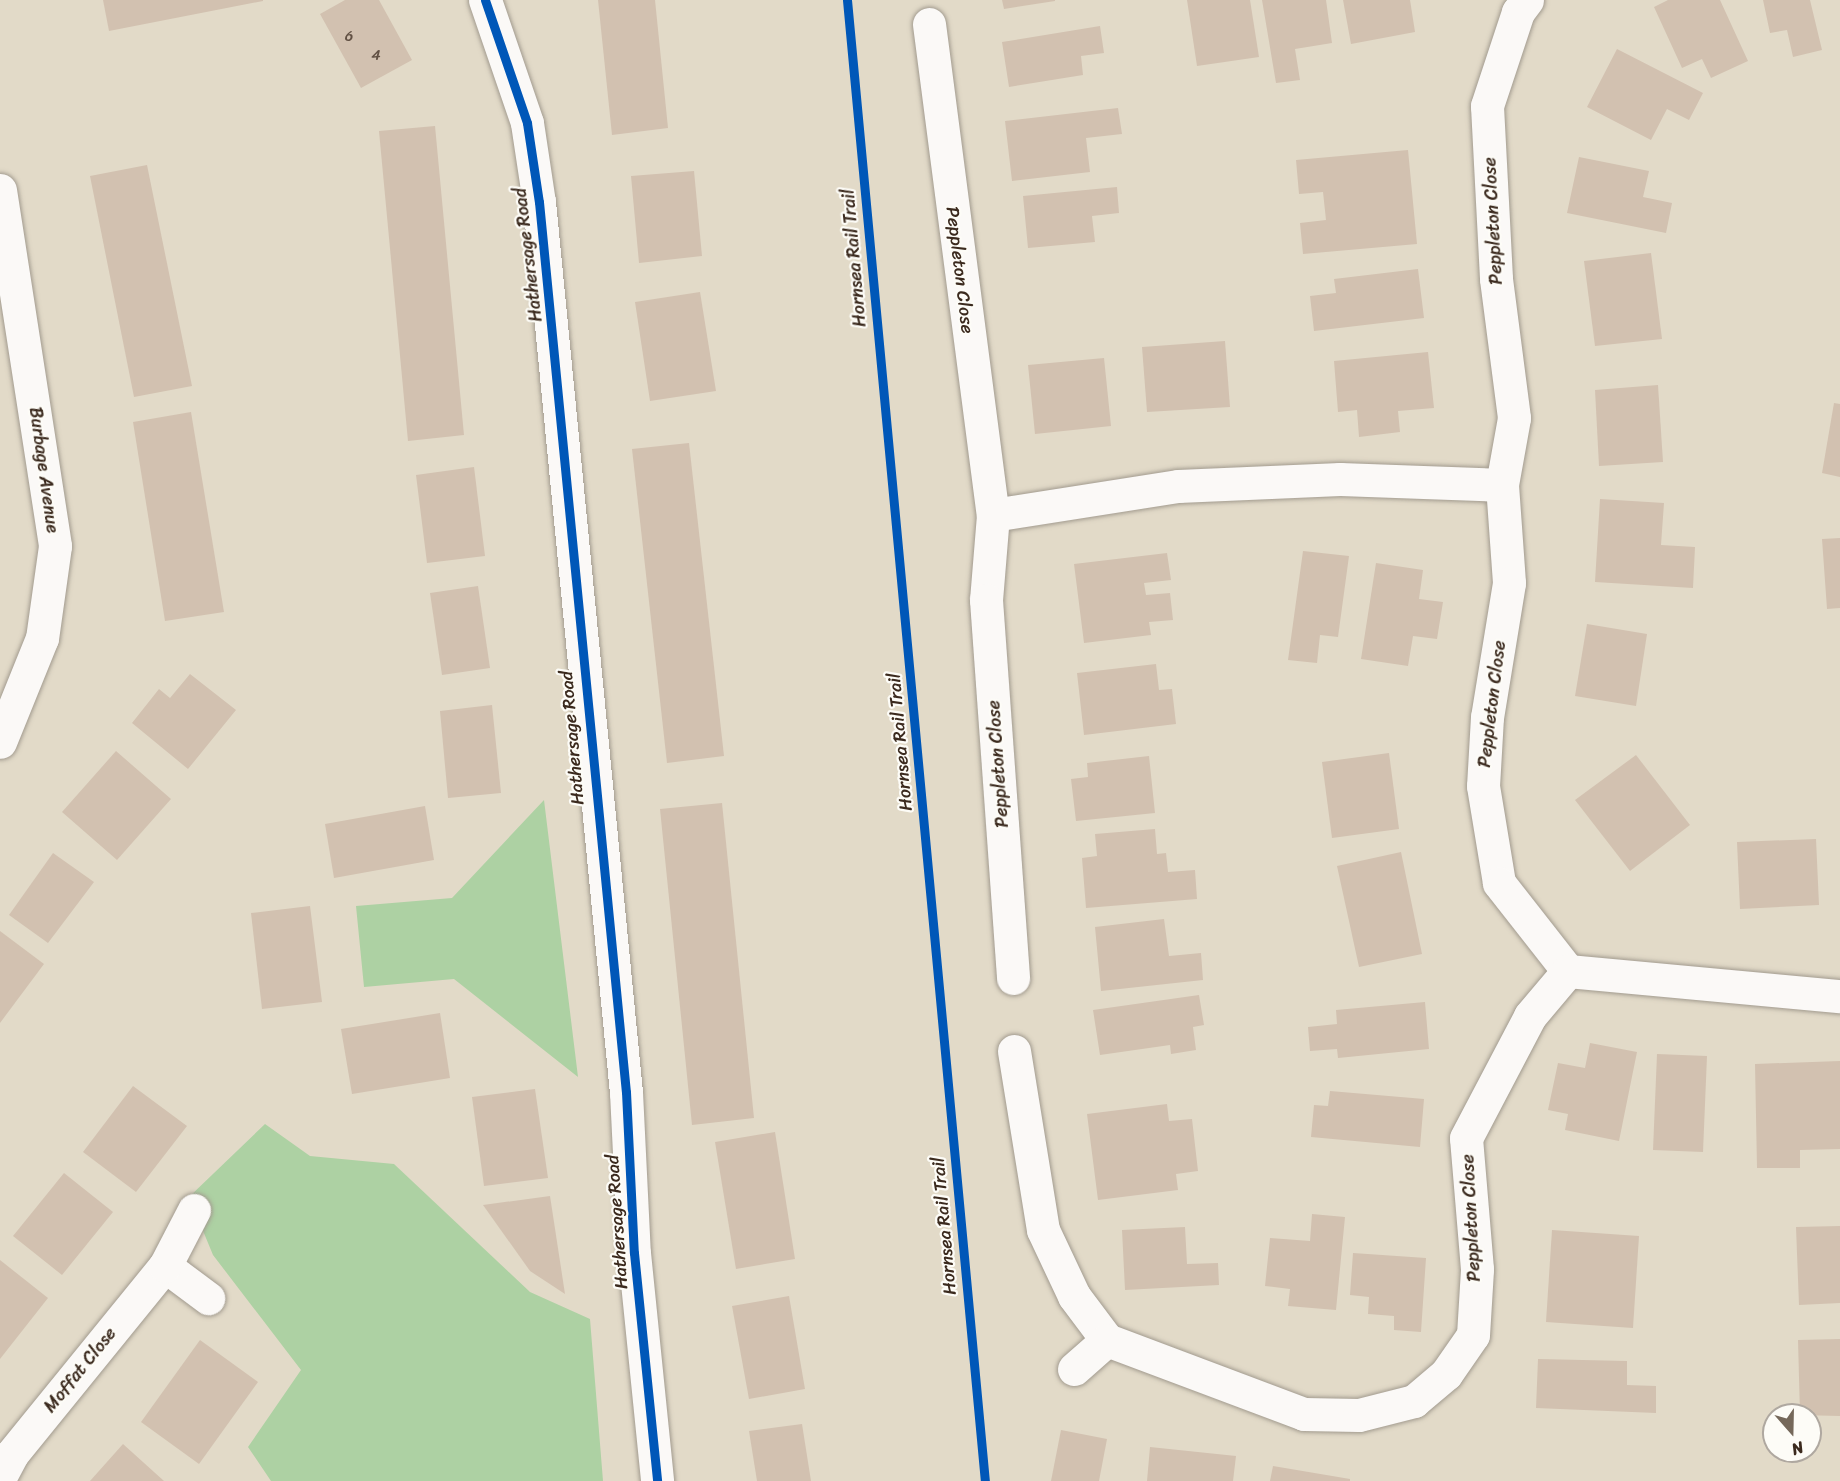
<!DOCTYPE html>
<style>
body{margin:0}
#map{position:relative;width:1840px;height:1481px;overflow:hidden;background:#e2dac8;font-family:Sriracha,sans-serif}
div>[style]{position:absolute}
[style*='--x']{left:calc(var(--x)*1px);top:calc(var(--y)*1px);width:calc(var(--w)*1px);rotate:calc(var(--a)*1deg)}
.green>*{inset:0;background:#add1a3}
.building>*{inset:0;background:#d2c1b0}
.roads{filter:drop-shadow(0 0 2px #a29b8f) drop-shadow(0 0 2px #a29b8f)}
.street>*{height:33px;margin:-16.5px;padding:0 16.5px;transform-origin:16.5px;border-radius:16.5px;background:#fbf9f7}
.cycleway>*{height:9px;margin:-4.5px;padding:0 4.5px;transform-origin:4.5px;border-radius:4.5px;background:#0057b8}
span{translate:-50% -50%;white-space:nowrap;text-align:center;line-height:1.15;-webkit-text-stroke:4.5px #fdfcf7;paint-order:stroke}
.number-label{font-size:15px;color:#625144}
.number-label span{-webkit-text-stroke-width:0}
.street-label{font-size:18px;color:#3b2a1e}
.north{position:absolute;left:1762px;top:1403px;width:60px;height:60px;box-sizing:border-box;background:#fdfcf7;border:2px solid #afa8a0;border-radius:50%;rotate:160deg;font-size:16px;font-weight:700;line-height:24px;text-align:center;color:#3b2a1e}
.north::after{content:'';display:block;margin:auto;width:21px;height:27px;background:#75685a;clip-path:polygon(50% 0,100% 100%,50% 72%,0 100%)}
</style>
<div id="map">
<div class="green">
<i style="clip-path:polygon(544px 800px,578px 1077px,454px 979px,364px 987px,356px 906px,452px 898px)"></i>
<i style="clip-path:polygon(265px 1124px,310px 1156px,394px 1164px,530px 1292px,590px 1319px,603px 1481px,271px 1481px,248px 1447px,301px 1370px,213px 1255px,189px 1197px)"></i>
</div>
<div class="building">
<i style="clip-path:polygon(103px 0,263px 0,263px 1px,109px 31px)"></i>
<i style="clip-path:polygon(345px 0,379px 0,412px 60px,361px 88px,320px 14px)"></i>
<i style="clip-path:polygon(598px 0,655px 0,668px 128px,612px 135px)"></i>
<i style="clip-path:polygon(1002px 0,1055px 0,1055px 1px,1004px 9px)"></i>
<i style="clip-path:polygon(1187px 0,1250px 0,1259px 57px,1197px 66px)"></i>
<i style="clip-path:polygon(1262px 0,1326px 0,1332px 43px,1295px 49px,1300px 80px,1276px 83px)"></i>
<i style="clip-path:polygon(1343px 0,1410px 0,1415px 32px,1351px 44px)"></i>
<i style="clip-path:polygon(1668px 0,1720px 0,1748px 61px,1711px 78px,1702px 59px,1682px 68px,1654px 7px)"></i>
<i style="clip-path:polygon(1763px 0,1810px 0,1822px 50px,1793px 57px,1787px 30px,1770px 33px)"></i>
<i style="clip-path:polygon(1100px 26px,1104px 53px,1081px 56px,1083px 75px,1009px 87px,1002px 42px)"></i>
<i style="clip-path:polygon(1617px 49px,1703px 93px,1689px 120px,1667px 109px,1651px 140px,1587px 107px)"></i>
<i style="clip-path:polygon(1118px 108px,1122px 134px,1086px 138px,1090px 172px,1012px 181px,1005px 121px)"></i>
<i style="clip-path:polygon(435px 126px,464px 435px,408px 441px,379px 131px)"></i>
<i style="clip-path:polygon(1408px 150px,1417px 244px,1303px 254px,1300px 223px,1326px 220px,1323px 192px,1299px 194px,1296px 160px)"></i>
<i style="clip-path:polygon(1579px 157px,1649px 171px,1643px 197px,1672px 203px,1666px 233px,1567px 213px)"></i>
<i style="clip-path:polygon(147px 165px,192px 386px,134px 397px,90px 176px)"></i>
<i style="clip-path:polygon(694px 171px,702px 256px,639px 263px,631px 176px)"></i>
<i style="clip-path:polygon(1117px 187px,1119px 213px,1092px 216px,1095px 242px,1028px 248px,1023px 196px)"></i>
<i style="clip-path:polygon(1651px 253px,1662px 339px,1595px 346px,1584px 261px)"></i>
<i style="clip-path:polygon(1418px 269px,1424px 318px,1314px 331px,1310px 296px,1336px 293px,1334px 279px)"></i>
<i style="clip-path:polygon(700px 292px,716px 391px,650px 401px,635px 302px)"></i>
<i style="clip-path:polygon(1225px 341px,1230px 407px,1147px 412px,1142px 347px)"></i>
<i style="clip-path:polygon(1428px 352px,1434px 408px,1398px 411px,1400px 432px,1359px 437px,1357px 410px,1338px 412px,1334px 361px)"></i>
<i style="clip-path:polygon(1104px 358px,1111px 426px,1035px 434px,1028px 365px)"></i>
<i style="clip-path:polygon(1658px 385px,1663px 462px,1599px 466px,1595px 390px)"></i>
<i style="clip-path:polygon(1834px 403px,1840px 404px,1840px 477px,1822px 473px)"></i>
<i style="clip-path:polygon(191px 412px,224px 612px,165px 621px,133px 422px)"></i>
<i style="clip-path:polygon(689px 443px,724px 756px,667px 763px,632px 449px)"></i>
<i style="clip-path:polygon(474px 467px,485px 556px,427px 563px,416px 475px)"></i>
<i style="clip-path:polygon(1600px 499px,1664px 503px,1661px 545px,1695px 547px,1693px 588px,1595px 582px)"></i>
<i style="clip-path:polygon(1840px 538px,1840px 608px,1827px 609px,1822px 539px)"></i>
<i style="clip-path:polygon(1303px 551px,1349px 556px,1338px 637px,1320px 635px,1317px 663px,1288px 660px)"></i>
<i style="clip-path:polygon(1167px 553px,1171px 580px,1144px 583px,1146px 595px,1170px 593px,1173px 620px,1149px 622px,1151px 635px,1084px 643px,1074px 564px)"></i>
<i style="clip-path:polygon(1376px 563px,1423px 570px,1419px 599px,1443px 602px,1437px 639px,1413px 636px,1408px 666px,1361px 659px)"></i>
<i style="clip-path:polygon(478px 586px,490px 668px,442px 675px,430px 593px)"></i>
<i style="clip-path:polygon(1587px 624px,1647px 634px,1636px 706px,1575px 696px)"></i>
<i style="clip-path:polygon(1156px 664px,1159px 690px,1172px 689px,1176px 724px,1084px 735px,1077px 673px)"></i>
<i style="clip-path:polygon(190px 674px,236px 710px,188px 769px,132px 723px,159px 689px,170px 698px)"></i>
<i style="clip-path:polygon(492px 705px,501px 793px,448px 798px,440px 711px)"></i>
<i style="clip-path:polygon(116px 751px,171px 799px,117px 860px,62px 812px)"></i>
<i style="clip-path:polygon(1389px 753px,1399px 829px,1332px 838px,1322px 762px)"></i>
<i style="clip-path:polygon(1636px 755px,1690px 825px,1630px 871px,1575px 800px)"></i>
<i style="clip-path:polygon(1149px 756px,1155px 813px,1076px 821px,1071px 779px,1088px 777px,1087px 763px)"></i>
<i style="clip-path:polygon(722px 803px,754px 1118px,692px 1125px,660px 809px)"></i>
<i style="clip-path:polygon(425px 806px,434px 860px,334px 878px,325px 824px)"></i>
<i style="clip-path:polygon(1155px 829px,1157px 854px,1166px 853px,1168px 872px,1195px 870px,1197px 899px,1086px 908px,1082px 858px,1097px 856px,1095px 834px)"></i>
<i style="clip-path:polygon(1816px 839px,1819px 905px,1740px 909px,1737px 842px)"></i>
<i style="clip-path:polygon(1401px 852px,1422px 954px,1359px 967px,1337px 866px)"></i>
<i style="clip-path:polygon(53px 853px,94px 882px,48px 943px,9px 915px)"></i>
<i style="clip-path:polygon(310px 906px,322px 1002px,262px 1009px,251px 913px)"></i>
<i style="clip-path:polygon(1164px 919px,1169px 956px,1201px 953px,1203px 980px,1101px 991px,1095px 927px)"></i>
<i style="clip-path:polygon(0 931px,44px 964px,0 1023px)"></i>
<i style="clip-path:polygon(1199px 995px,1204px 1025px,1193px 1027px,1196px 1050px,1171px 1054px,1170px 1045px,1100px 1055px,1093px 1010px)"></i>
<i style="clip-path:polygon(1425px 1002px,1429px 1049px,1338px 1058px,1337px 1049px,1310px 1051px,1308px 1027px,1337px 1024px,1336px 1010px)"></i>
<i style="clip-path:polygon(440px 1013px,450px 1078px,352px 1094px,341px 1029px)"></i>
<i style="clip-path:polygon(1590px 1043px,1637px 1052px,1619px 1141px,1565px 1130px,1568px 1114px,1548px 1110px,1558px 1063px,1585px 1068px)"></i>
<i style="clip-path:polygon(1657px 1054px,1707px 1056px,1703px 1152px,1653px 1150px)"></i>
<i style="clip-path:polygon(1840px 1061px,1840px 1149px,1800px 1150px,1800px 1168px,1757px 1168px,1755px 1064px)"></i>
<i style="clip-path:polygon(133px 1086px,187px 1126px,136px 1192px,83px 1152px)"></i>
<i style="clip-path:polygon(535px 1089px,548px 1178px,484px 1186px,472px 1097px)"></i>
<i style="clip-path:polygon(1330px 1091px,1424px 1099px,1420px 1147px,1311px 1137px,1314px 1105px,1328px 1106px)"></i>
<i style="clip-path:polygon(1167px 1104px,1169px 1121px,1192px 1119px,1198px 1171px,1176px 1174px,1178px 1190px,1098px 1200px,1087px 1114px)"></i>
<i style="clip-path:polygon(775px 1132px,795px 1259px,736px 1269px,715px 1142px)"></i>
<i style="clip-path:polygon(64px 1173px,113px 1212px,62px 1275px,13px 1236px)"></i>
<i style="clip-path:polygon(550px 1196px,565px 1294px,530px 1271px,483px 1205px)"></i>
<i style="clip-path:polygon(1312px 1214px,1345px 1217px,1336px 1310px,1288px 1306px,1290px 1289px,1265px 1286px,1270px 1238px,1310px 1241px)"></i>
<i style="clip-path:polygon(1840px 1226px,1840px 1303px,1799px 1305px,1796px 1227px)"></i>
<i style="clip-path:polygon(1185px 1227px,1187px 1264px,1218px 1263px,1219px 1285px,1125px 1290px,1122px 1230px)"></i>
<i style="clip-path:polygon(1552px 1230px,1639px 1236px,1633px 1328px,1546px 1322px)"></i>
<i style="clip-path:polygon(1353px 1253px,1426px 1258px,1421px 1332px,1394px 1330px,1394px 1316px,1368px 1314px,1369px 1297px,1350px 1295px)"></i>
<i style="clip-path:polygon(0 1260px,48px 1298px,0 1359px)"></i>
<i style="clip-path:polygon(789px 1296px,805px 1389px,749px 1399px,732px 1306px)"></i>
<i style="clip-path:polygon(1840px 1339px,1840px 1416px,1800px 1415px,1798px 1340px)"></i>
<i style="clip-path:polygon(200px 1340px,258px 1382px,199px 1464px,141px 1422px)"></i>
<i style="clip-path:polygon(1538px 1359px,1627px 1361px,1627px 1385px,1656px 1386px,1656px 1413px,1536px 1408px)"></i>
<i style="clip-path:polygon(802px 1424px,811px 1481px,757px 1481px,749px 1431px)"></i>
<i style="clip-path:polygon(1061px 1430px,1107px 1439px,1099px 1481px,1051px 1481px)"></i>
<i style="clip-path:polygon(123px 1444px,164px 1481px,90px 1481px)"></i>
<i style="clip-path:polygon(1150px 1447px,1236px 1456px,1233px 1481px,1147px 1481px)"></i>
<i style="clip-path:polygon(1273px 1466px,1350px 1479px,1350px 1481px,1270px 1481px)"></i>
</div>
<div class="roads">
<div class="street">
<i style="--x:485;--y:0;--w:130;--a:71.1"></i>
<i style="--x:527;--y:123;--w:80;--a:81.4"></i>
<i style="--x:539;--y:202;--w:894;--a:84.42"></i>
<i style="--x:626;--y:1092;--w:161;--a:87.2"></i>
<i style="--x:634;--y:1253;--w:229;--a:84.2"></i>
<i style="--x:1527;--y:0;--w:15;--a:127"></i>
<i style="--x:1518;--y:12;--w:99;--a:108.3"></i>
<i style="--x:1487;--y:106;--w:173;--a:87"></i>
<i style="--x:1496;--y:279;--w:140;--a:82.6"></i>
<i style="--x:1514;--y:418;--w:68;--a:100.2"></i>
<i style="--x:1502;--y:485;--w:98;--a:85.9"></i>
<i style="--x:1509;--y:583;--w:136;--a:99.3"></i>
<i style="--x:1487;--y:717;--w:69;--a:93.3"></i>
<i style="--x:1483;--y:786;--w:98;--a:80.6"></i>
<i style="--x:1499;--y:883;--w:112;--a:51.9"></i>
<i style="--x:1568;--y:971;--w:273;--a:5.3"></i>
<i style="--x:929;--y:24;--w:495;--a:82.6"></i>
<i style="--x:993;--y:515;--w:85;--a:94.7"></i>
<i style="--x:986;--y:600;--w:379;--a:85.9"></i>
<i style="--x:0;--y:190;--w:360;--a:81.2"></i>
<i style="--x:55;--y:546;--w:93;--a:98"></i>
<i style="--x:42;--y:638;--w:112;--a:112"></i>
<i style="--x:993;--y:515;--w:187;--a:-8.9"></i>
<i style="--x:1178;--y:486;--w:162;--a:-2.5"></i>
<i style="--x:1340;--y:479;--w:162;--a:2.1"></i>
<i style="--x:1014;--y:1051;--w:181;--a:80.8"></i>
<i style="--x:1043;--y:1230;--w:73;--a:64.8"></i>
<i style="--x:1074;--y:1296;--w:55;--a:53.1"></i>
<i style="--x:1107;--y:1340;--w:210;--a:20.6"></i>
<i style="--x:1304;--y:1414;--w:55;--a:1"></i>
<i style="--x:1359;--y:1415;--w:57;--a:-14.3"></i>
<i style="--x:1414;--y:1401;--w:42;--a:-40.2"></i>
<i style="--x:1446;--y:1374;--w:47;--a:-55.3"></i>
<i style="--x:1473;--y:1335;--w:66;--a:-86.5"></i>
<i style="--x:1477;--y:1269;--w:131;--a:-94.8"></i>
<i style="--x:1466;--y:1138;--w:138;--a:-62.3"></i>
<i style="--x:1530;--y:1016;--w:59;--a:-49.8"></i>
<i style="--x:165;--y:1266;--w:54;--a:36.7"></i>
<i style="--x:1074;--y:1369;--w:44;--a:-41.3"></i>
<i style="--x:0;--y:1477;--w:26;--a:-62"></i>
<i style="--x:12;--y:1454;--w:242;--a:-50.9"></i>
<i style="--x:165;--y:1266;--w:63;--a:-62.6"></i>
</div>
</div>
<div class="cycleway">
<i style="--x:485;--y:0;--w:130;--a:71.1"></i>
<i style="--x:527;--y:123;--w:80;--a:81.4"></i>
<i style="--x:539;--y:202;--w:894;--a:84.42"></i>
<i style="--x:626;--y:1092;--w:161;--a:87.2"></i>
<i style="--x:634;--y:1253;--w:229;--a:84.2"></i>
<i style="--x:847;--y:0;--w:1487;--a:84.68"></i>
</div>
<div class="number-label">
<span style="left:349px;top:37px">6</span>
<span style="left:376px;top:56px">4</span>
</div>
<div class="street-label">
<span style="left:1493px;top:221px;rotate:-93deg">Peppleton Close</span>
<span style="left:528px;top:255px;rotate:-97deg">Hathersage Road</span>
<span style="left:854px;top:258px;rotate:-95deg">Hornsea Rail Trail</span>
<span style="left:960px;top:270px;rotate:83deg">Peppleton Close</span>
<span style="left:44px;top:470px;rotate:82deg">Burbage Avenue</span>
<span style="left:1492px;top:704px;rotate:-83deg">Peppleton Close</span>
<span style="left:572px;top:738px;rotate:-95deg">Hathersage Road</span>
<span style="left:900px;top:742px;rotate:-95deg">Hornsea Rail Trail</span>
<span style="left:998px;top:764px;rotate:-94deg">Peppleton Close</span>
<span style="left:1471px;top:1218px;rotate:-93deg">Peppleton Close</span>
<span style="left:617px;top:1222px;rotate:-94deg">Hathersage Road</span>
<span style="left:944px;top:1226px;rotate:-95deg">Hornsea Rail Trail</span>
<span style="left:80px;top:1370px;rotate:-51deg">Moffat Close</span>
</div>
<div class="north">N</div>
</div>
